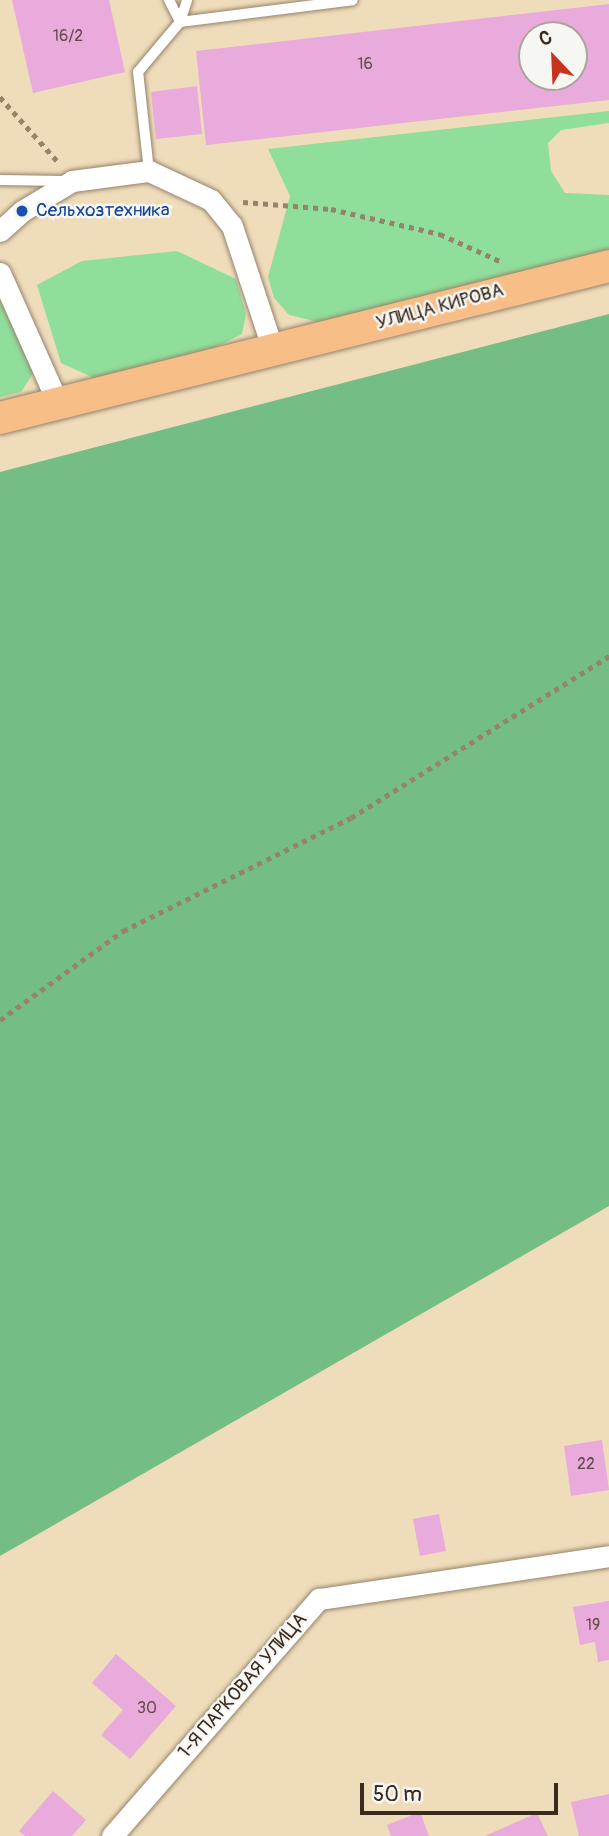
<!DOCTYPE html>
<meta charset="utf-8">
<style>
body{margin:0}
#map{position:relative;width:609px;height:1836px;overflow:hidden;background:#efdcba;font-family:Pangolin,sans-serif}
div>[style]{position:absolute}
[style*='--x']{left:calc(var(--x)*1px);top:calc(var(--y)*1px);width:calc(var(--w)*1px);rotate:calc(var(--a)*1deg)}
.green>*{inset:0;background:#90de9c}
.forest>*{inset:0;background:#74bd84}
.building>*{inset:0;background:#e9abdb}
.path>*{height:4.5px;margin-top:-2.25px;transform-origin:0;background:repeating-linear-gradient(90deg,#95836c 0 5px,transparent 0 10px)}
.roads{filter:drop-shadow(0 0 2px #95836c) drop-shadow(0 0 2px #95836c)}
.service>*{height:10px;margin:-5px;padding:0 5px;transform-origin:5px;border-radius:5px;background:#fff}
.minor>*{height:21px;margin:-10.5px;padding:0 10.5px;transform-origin:10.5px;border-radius:10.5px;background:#fff}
.primary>*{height:32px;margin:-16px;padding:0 16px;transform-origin:16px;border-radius:16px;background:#f7be88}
.dots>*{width:19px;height:19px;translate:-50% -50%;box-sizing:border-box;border:4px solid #f6f6f2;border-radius:50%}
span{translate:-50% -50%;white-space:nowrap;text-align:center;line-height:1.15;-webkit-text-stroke:5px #f6f6f2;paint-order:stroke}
.number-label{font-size:16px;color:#664a4d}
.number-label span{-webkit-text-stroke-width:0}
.transit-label{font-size:19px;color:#164399}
.left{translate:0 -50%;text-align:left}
.street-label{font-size:19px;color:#3b2a1e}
.north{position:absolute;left:518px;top:21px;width:70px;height:70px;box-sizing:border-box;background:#f6f6f2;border:2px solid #aba49d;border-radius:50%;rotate:337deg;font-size:19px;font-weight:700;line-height:28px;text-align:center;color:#3b2a1e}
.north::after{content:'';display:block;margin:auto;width:24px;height:32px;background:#c8321e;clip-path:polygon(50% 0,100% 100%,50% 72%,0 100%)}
.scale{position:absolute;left:360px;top:1783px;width:198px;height:32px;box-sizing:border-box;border:4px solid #3b2a1e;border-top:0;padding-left:9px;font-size:21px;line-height:24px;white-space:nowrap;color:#3b2a1e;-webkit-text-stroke:5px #f6f6f2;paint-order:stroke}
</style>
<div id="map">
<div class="green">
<i style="clip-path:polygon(609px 111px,609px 123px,561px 130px,548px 143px,551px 171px,565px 193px,609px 195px,609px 254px,318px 322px,289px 315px,274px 298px,268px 277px,290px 196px,268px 149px)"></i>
<i style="clip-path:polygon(177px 251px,236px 279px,246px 314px,242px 334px,216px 347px,94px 378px,61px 363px,37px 285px,82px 261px)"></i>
<i style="clip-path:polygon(0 300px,34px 372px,21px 392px,0 397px)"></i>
</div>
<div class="forest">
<i style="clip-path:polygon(609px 314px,609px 1206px,0 1556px,0 472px)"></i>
</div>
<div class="building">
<i style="clip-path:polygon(12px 0,109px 0,125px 72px,33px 93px)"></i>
<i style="clip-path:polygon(evenodd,609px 4px,609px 100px,206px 145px,196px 51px,609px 4px,532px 35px,574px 35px,574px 77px,532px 77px,532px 35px)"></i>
<i style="clip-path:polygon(197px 86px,202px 134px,156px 139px,151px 92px)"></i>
<i style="clip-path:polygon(602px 1440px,609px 1490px,571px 1496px,564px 1446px)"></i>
<i style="clip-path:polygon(439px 1514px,446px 1551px,420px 1556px,413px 1519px)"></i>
<i style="clip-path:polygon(609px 1601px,609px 1660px,598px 1662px,595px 1642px,580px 1645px,573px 1607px)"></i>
<i style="clip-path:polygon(116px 1654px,176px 1706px,130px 1759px,101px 1735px,123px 1710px,92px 1683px)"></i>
<i style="clip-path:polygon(53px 1791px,86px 1820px,72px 1836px,25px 1836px,19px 1831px)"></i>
<i style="clip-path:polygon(609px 1794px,609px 1836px,579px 1836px,571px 1802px)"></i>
<i style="clip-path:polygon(420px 1812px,429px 1836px,391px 1836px,387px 1825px)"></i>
<i style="clip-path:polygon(537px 1813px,548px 1836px,485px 1836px)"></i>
</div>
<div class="path">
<i style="--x:0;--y:97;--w:90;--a:48.2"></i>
<i style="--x:243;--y:202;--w:88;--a:4.5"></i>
<i style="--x:331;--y:209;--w:112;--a:12.9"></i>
<i style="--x:440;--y:234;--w:68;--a:24.3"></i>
<i style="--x:0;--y:1020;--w:152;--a:-35.9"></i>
<i style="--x:123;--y:931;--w:254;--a:-26.4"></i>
<i style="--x:351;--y:818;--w:305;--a:-32.1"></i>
</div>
<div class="roads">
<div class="service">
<i style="--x:169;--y:0;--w:25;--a:63"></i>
<i style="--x:180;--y:22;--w:174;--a:-7.2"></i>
<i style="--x:149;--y:171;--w:100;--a:-96.3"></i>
<i style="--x:138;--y:72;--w:65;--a:-50"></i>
<i style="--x:180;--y:22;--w:23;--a:-72"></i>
<i style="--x:0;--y:180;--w:64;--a:0.9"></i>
</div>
<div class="minor">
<i style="--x:0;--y:231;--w:30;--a:-42"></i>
<i style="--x:22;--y:211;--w:58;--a:-31"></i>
<i style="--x:72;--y:181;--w:78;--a:-7.4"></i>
<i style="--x:149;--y:171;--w:68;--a:25.1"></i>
<i style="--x:211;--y:200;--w:33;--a:51"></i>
<i style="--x:232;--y:226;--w:131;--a:71.7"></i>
<i style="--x:0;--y:273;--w:142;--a:66"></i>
<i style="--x:112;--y:1836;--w:315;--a:-48.9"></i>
<i style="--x:319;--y:1599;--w:293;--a:-8.4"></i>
</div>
<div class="primary">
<i style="--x:0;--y:418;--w:628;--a:-14.01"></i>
</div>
</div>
<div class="dots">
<i style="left:22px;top:211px;background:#1a4fb4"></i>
</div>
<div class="number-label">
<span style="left:68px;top:36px">16/2</span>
<span style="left:365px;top:64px">16</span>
<span style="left:586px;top:1464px">22</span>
<span style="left:593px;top:1625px">19</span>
<span style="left:147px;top:1708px">30</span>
</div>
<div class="transit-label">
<span class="left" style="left:36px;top:211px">Сельхозтехника</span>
</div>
<div class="street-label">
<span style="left:440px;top:307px;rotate:-15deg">УЛИЦА КИРОВА</span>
<span style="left:243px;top:1686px;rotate:-49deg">1-Я ПАРКОВАЯ УЛИЦА</span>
</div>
<div class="north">С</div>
<div class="scale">50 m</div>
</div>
